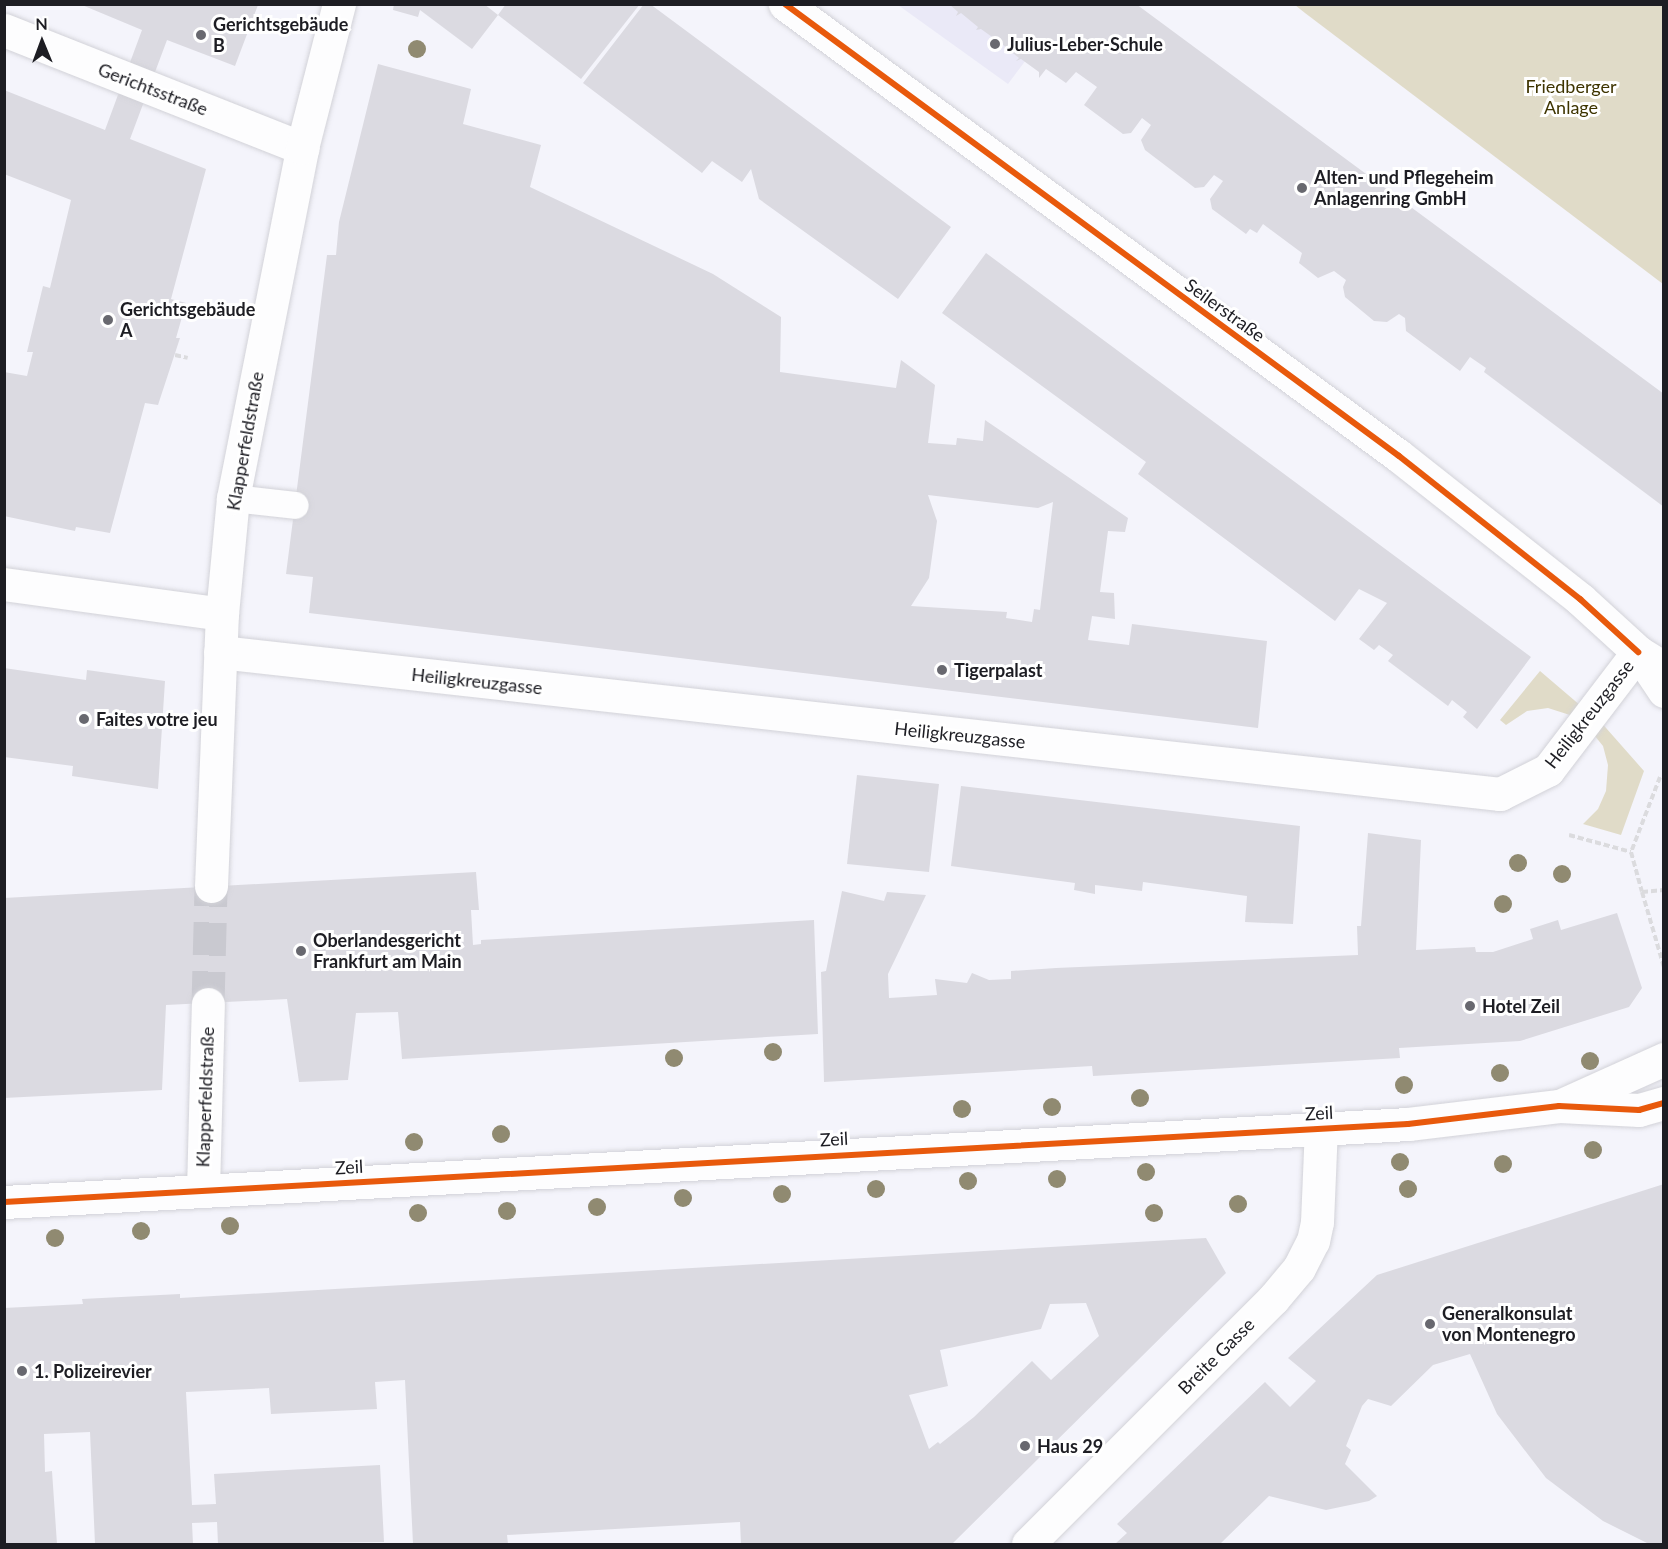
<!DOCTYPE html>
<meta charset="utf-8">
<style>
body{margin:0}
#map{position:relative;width:1668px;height:1549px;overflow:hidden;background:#f4f4fb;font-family:Lato,sans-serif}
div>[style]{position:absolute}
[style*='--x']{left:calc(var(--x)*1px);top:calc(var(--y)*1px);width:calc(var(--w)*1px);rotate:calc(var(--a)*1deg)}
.built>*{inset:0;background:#eae9f7}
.green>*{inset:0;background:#e0dbc8}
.building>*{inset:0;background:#dbdae1}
.minor-tunnel>*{height:33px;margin-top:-16.5px;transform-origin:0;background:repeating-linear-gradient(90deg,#c9c9d0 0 33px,transparent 0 49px)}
.path>*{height:4px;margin-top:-2px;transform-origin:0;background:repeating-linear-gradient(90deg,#dbdbde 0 6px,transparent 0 9px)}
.roads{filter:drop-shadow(0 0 2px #d2d2d8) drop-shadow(0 0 2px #d2d2d8)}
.service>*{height:27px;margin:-13.5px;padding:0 13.5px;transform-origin:13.5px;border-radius:13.5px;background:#fdfdfe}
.minor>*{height:33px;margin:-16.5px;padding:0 16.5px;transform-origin:16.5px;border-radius:16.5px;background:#fdfdfe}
.secondary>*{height:33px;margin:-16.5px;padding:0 16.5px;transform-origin:16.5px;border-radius:16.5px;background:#fdfdfe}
.cycleway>*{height:6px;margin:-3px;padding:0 3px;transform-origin:3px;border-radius:3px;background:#e8590c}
.trees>*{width:18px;height:18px;margin:-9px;border-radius:50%;background:#908a71}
.dots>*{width:16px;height:16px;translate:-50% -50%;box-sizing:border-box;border:3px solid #fff;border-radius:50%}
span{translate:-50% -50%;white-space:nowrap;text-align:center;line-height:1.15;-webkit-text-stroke:6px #fff;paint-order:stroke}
.poi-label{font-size:18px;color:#1d1d23;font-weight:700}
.left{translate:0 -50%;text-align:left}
.park-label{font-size:18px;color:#3e3400}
.street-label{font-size:18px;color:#1d1d23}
.frame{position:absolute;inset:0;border:6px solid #1d1d23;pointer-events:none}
.north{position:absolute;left:12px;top:12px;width:60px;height:60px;-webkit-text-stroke:4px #fff;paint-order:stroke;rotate:359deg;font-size:16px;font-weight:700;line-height:24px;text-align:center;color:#1d1d23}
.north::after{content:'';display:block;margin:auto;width:21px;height:27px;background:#1d1d23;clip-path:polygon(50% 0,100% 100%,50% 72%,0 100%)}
</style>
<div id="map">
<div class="built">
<i style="clip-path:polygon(898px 5px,1067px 5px,1008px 84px)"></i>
</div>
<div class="green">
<i style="clip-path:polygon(1295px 5px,1663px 5px,1663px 284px,1305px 13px)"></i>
<i style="clip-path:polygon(1540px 671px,1581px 706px,1573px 716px,1548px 708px,1527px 711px,1506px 725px,1500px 720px)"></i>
<i style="clip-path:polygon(1599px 720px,1644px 771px,1621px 835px,1583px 824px,1598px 809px,1606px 791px,1608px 765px,1603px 746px,1590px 730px)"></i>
</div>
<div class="building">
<i style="clip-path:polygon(394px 4px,484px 4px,498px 15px,472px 49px,420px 10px,418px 17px,393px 10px)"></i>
<i style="clip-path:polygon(506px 4px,640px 4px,581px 79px,498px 15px)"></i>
<i style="clip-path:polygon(644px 4px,650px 4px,951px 227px,898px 299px,759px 199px,751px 169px,742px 182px,712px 161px,702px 173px,583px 83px)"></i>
<i style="clip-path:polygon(949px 4px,1136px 4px,1664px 394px,1664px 507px,1484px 372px,1486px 368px,1470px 357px,1460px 371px,1406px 331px,1405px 318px,1399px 314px,1387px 322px,1374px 321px,1345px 297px,1343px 287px,1346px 280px,1334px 271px,1318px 278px,1299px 263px,1302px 253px,1263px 224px,1257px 233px,1250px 229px,1246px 234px,1212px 209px,1210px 199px,1223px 181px,1214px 175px,1204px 187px,1195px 188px,1145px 150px,1141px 140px,1151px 125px,1142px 118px,1131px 133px,1123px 134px,1084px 105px,1097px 87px,1076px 72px,1066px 83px,1046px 69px,1039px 78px,1039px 72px,1021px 59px,1016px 61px,1019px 58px,1002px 44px,996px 46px,999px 42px,981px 29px,976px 30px,978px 27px,961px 13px,956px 16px,958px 12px)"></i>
<i style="clip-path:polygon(82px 5px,258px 5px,235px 66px,167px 40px,130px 139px,206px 169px,171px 299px,186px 303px,176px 338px,180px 338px,158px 405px,145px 403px,110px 533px,76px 527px,75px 531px,4px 516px,4px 372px,27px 376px,33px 352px,27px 352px,43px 286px,50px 288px,71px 200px,4px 174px,4px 90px,105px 130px,142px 30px)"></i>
<i style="clip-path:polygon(evenodd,378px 64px,471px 89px,463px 124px,541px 145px,530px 187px,713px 274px,781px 317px,780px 372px,896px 388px,901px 360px,935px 385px,928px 443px,956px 445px,957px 438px,983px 441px,985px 420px,1128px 518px,1125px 532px,1108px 531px,1100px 592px,1114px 593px,1115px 619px,1092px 616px,1088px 640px,1129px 645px,1132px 624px,1267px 641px,1258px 728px,309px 613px,313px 577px,286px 574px,327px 255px,336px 255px,339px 222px,378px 64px,928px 495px,1038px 508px,1053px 502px,1040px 610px,1034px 609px,1032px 622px,1006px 618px,1007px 612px,911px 606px,929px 578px,937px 521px,928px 495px)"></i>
<i style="clip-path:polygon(986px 253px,1531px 657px,1477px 729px,1463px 717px,1467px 712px,1452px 700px,1448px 706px,1388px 661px,1393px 655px,1379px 645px,1374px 650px,1359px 639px,1387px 603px,1359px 589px,1335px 621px,1138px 474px,1146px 462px,942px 313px)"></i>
<i style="clip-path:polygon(4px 668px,86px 680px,87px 670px,165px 681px,158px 789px,72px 776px,73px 766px,4px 757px)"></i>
<i style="clip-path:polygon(857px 775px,939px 784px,929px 872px,847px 864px)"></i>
<i style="clip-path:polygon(961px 786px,1300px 826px,1293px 924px,1245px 922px,1247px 896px,1143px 882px,1142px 891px,1095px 885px,1095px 894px,1074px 890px,1075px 883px,951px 866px)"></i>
<i style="clip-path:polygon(1368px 833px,1421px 840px,1416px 950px,1475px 947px,1476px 952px,1493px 952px,1533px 939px,1530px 929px,1558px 920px,1561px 930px,1617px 913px,1642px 988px,1629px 1007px,1520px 1041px,1399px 1048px,1400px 1058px,1093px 1076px,1092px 1066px,824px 1082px,821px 972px,826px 971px,842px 891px,884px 901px,887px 892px,926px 895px,888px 974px,889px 998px,937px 995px,935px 979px,967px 983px,972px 973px,989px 980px,1011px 979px,1011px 971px,1056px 968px,1358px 955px,1357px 926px,1361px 926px)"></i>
<i style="clip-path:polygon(476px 872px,479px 910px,471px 910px,473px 945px,481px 944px,481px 940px,814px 920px,818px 1034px,402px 1059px,398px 1012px,356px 1013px,348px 1080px,299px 1082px,287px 999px,166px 1005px,162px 1090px,4px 1098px,4px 898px)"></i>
<i style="clip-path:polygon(1664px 1184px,1664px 1544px,1649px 1544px,1603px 1521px,1546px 1478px,1497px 1414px,1470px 1354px,1433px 1365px,1391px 1406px,1368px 1399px,1362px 1406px,1346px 1446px,1351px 1450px,1345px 1464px,1377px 1496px,1369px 1501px,1326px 1510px,1269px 1496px,1220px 1544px,1115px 1544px,1127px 1533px,1117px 1524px,1265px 1382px,1290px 1407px,1316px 1381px,1288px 1358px,1377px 1275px)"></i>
<i style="clip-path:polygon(evenodd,1206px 1238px,1226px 1273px,952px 1544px,741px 1544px,740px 1522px,507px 1535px,508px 1544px,413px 1544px,405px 1380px,375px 1382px,377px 1409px,271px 1414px,269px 1388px,186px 1392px,192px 1505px,216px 1504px,214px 1474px,380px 1465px,384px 1542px,218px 1544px,217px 1522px,192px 1523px,193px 1544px,95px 1544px,90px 1432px,44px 1434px,45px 1472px,52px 1471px,57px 1544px,4px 1544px,4px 1308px,83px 1304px,82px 1299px,180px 1294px,180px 1298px,1206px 1238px,1086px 1303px,1099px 1336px,1051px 1380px,1032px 1361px,974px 1417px,940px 1444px,938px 1442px,929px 1449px,909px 1395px,948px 1386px,940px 1350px,1041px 1329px,1050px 1304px,1086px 1303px)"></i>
</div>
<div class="minor-tunnel">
<i style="--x:208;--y:1004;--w:118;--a:-88.5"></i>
</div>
<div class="path">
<i style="--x:175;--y:355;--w:13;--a:13"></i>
<i style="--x:1660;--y:777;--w:80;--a:111.1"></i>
<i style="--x:1631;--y:852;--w:41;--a:74.6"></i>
<i style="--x:1642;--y:892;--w:22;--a:-5"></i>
<i style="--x:1569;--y:835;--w:64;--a:15.3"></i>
<i style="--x:1642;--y:892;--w:78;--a:73.7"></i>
</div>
<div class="roads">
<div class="service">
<i style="--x:233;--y:498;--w:62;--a:6.4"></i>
</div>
<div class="minor">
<i style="--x:4;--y:30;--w:321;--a:21.6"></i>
<i style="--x:4;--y:584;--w:220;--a:7.8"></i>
<i style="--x:220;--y:652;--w:1288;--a:6.33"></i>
<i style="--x:1500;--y:794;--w:54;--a:-26.6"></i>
<i style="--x:1548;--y:770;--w:148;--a:-52.7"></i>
<i style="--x:1638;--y:652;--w:28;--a:32"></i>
<i style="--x:211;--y:886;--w:272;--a:-87.7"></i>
<i style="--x:222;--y:614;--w:117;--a:-84.6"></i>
<i style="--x:233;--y:498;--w:357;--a:-78.8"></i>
<i style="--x:302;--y:148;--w:149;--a:-75.6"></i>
<i style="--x:1564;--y:1104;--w:110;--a:-24.2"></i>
<i style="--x:203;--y:1190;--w:186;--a:-88.5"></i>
<i style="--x:4;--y:1202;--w:1406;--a:-3.18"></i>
<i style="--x:1408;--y:1124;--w:152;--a:-6.8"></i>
<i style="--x:1559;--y:1106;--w:80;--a:2.9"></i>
<i style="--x:1639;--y:1110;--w:26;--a:-16"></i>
<i style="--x:1028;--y:1544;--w:346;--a:-45"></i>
<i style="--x:1273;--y:1299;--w:40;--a:-50"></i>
<i style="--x:1299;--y:1268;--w:30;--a:-63"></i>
<i style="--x:1313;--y:1241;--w:19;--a:-78"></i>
<i style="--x:1317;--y:1222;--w:95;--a:-87.6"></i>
</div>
<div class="secondary">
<i style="--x:785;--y:4;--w:762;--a:36.36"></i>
<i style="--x:1399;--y:456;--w:231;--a:38.3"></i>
<i style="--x:1580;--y:599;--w:79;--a:42.4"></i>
<i style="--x:1638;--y:652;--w:47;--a:56.3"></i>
</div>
</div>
<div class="cycleway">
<i style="--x:785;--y:4;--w:762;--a:36.36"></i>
<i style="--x:1399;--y:456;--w:231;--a:38.3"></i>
<i style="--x:1580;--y:599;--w:79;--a:42.4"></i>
<i style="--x:4;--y:1202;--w:1406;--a:-3.18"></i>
<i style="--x:1408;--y:1124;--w:152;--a:-6.8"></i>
<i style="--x:1559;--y:1106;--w:80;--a:2.9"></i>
<i style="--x:1639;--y:1110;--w:26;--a:-16"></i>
</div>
<div class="trees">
<i style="left:417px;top:49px"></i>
<i style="left:1518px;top:863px"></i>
<i style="left:1562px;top:874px"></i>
<i style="left:1503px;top:904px"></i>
<i style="left:773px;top:1052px"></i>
<i style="left:674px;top:1058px"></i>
<i style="left:1590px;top:1061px"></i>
<i style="left:1500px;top:1073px"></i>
<i style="left:1404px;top:1085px"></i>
<i style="left:1140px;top:1098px"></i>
<i style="left:1052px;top:1107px"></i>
<i style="left:962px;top:1109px"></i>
<i style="left:501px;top:1134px"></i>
<i style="left:414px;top:1142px"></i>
<i style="left:1593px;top:1150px"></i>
<i style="left:1400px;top:1162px"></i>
<i style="left:1503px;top:1164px"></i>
<i style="left:1146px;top:1172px"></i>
<i style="left:1057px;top:1179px"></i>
<i style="left:968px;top:1181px"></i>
<i style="left:876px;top:1189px"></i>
<i style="left:1408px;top:1189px"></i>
<i style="left:782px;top:1194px"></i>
<i style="left:683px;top:1198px"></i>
<i style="left:1238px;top:1204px"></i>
<i style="left:597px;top:1207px"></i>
<i style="left:507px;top:1211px"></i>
<i style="left:418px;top:1213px"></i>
<i style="left:1154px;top:1213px"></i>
<i style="left:230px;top:1226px"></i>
<i style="left:141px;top:1231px"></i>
<i style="left:55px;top:1238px"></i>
</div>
<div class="dots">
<i style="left:201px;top:35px;background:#68686f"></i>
<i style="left:995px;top:44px;background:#68686f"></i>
<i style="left:1302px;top:188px;background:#68686f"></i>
<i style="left:108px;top:320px;background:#68686f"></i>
<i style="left:942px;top:670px;background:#68686f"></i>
<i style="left:84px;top:719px;background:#68686f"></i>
<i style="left:301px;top:951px;background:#68686f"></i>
<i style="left:1470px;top:1006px;background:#68686f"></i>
<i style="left:1430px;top:1324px;background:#68686f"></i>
<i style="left:22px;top:1371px;background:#68686f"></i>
<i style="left:1025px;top:1446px;background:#68686f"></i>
</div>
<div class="poi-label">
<span class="left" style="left:213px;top:35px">Gerichtsgebäude<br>B</span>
<span class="left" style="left:1007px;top:44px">Julius-Leber-Schule</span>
<span class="left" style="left:1314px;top:188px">Alten- und Pflegeheim<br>Anlagenring GmbH</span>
<span class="left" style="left:120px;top:320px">Gerichtsgebäude<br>A</span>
<span class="left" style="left:954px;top:670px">Tigerpalast</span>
<span class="left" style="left:96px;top:719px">Faites votre jeu</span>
<span class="left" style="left:313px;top:951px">Oberlandesgericht<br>Frankfurt am Main</span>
<span class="left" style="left:1482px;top:1006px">Hotel Zeil</span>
<span class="left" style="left:1442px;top:1324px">Generalkonsulat<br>von Montenegro</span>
<span class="left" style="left:34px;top:1371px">1. Polizeirevier</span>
<span class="left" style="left:1037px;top:1446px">Haus 29</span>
</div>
<div class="park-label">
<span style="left:1571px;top:97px">Friedberger<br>Anlage</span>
</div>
<div class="street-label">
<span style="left:153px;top:89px;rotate:21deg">Gerichtsstraße</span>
<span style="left:1225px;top:310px;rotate:36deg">Seilerstraße</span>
<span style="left:245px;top:441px;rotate:-80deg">Klapperfeldstraße</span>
<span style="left:477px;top:681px;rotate:6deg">Heiligkreuzgasse</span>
<span style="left:1589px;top:714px;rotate:-52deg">Heiligkreuzgasse</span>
<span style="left:960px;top:735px;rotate:6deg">Heiligkreuzgasse</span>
<span style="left:205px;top:1097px;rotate:-88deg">Klapperfeldstraße</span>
<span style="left:1319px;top:1113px;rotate:-3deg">Zeil</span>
<span style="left:834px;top:1139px;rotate:-3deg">Zeil</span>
<span style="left:349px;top:1167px;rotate:-3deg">Zeil</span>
<span style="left:1216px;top:1356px;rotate:-45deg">Breite Gasse</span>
</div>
<div class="frame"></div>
<div class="north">N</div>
</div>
